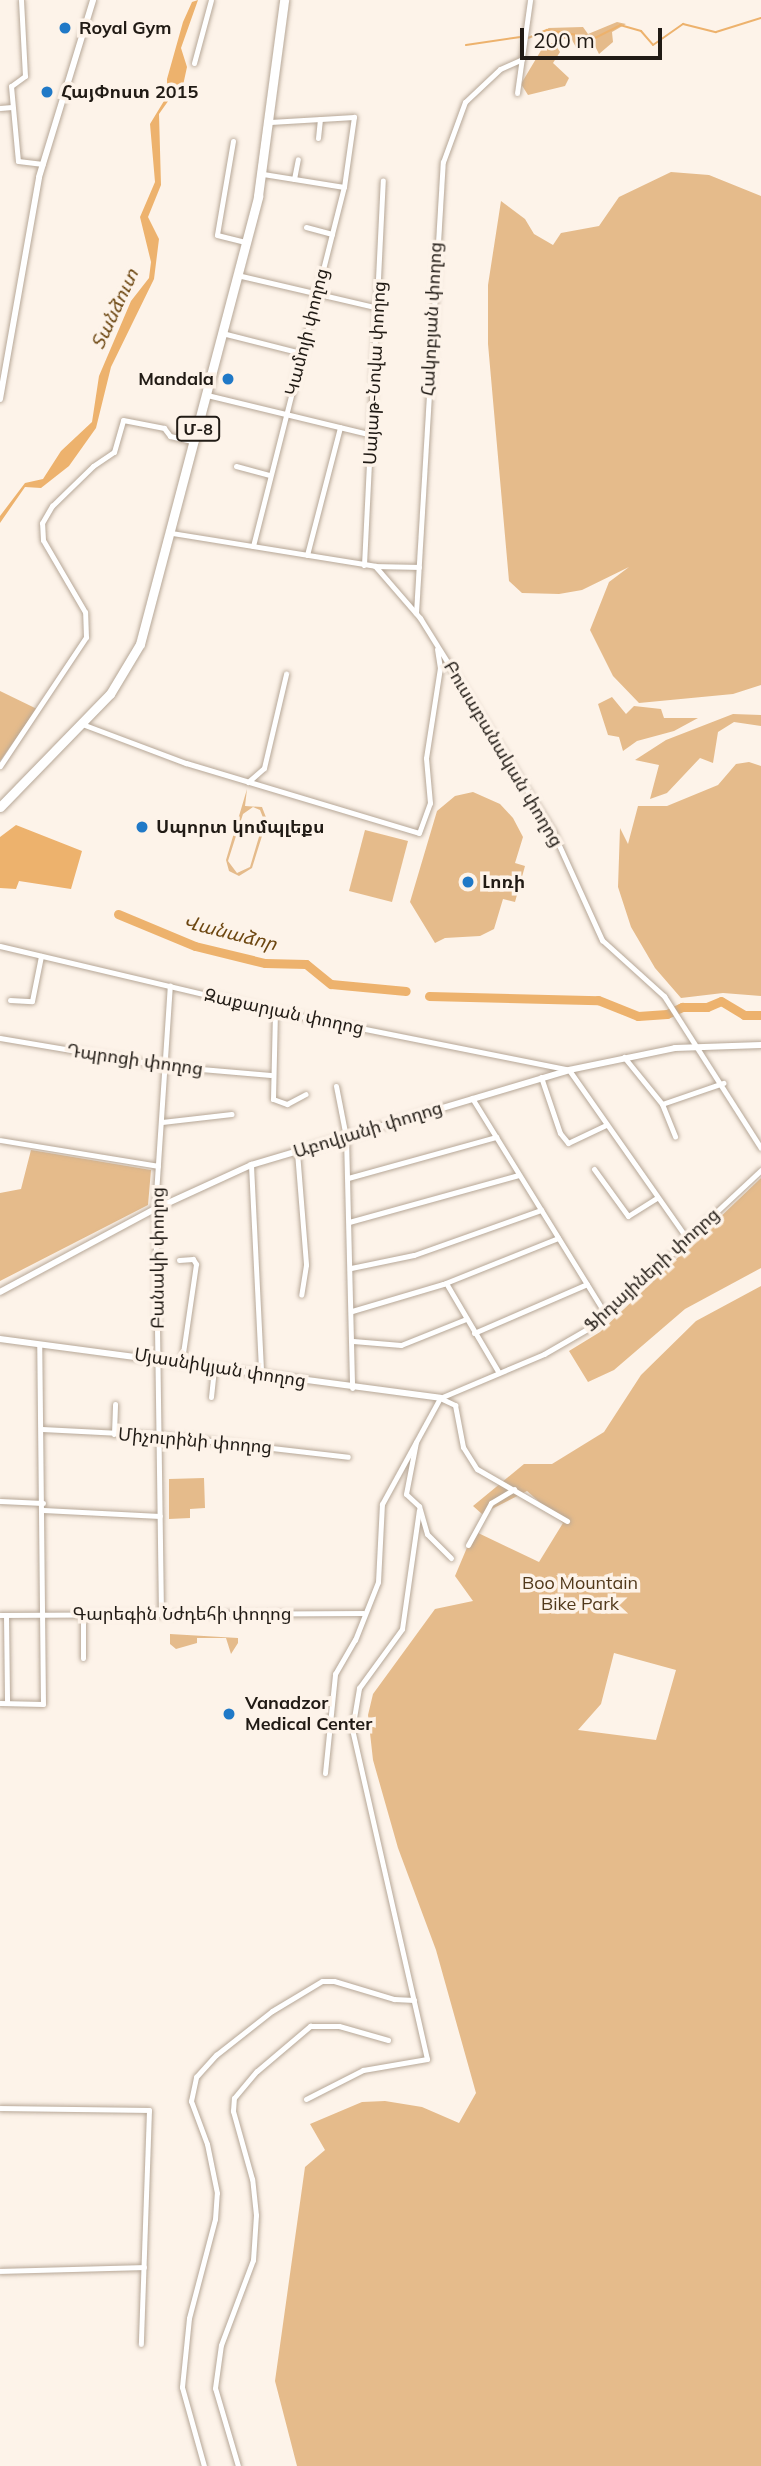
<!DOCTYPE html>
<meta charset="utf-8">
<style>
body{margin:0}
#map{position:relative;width:761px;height:2466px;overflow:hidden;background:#fdf3e9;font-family:Mulish,"Noto Sans Armenian",sans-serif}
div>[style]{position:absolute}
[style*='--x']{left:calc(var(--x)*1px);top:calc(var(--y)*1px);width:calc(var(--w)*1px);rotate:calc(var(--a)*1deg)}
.green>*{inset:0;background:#e5bb8b}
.water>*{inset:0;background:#edb26d}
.stream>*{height:2px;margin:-1px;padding:0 1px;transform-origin:1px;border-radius:1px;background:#edb26d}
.river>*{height:9px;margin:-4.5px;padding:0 4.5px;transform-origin:4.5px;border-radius:4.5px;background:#edb26d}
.roads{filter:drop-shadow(0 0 2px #b6a797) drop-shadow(0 0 2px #b6a797)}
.minor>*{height:5px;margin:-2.5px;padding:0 2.5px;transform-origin:2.5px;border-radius:2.5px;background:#fff}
.tertiary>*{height:6px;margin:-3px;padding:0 3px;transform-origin:3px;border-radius:3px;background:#fff}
.trunk>*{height:9px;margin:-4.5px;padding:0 4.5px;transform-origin:4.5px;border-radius:4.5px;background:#fff}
.dots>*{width:19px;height:19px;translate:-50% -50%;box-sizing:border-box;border:4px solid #fdf3e9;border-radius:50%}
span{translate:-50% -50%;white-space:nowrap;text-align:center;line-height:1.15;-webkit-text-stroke:7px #fdf3e9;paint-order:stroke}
.shield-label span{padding:2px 5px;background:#fdf3e9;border:2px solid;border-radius:5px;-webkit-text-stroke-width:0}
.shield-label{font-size:16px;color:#211b15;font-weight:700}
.poi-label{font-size:18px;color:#211b15;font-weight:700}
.left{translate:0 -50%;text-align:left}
.right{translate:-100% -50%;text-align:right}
.street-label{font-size:18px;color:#211b15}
.park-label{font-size:18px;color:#51391b}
.water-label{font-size:19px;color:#6c4610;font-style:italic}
.scale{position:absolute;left:520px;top:28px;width:142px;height:32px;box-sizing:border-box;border:4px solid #211b15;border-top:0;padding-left:9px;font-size:21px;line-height:24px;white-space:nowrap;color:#211b15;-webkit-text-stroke:5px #fdf3e9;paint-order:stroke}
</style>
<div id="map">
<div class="green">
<i style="clip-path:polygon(617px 22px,626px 24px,612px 32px,613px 42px,599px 54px,594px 44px,577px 49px,572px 40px,550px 36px,548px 28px,583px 27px,588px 34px)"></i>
<i style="clip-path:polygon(546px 42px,555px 44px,560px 52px,553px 63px,569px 78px,565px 86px,528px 95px,521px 84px)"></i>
<i style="clip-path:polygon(671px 172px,709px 175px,761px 196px,761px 685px,733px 694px,639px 703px,613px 676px,590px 630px,609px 582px,629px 567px,582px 590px,559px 594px,522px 593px,509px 581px,488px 344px,488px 285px,501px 201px,525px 219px,534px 234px,553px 245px,561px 233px,599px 226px,619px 197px)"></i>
<i style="clip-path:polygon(0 691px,37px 709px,0 761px)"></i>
<i style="clip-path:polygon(612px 697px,626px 714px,634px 706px,661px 709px,664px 718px,698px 718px,674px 731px,637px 741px,623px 751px,619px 737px,608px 735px,598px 704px)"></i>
<i style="clip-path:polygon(733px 714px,761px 715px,761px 726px,734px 722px,718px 732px,713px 763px,700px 758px,667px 793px,650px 799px,659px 765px,635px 760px,666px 740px)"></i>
<i style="clip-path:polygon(749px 762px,761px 766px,761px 996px,723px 993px,681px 998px,655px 968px,631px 927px,618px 887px,620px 828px,628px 844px,638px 806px,667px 806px,718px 785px,736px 764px)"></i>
<i style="clip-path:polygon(evenodd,247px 789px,245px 806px,262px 807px,267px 820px,252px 868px,239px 876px,229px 871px,226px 860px,247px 789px,253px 807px,260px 810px,264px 820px,250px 867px,237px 873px,228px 861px,243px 814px,253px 807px)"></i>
<i style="clip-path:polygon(473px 792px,500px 804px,513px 818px,523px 837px,515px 863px,525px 866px,515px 902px,503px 899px,494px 929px,480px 936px,445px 938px,435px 943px,410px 902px,437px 811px,455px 796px)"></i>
<i style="clip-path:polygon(365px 830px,408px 841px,392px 902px,349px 891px)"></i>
<i style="clip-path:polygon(31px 1150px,151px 1170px,148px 1205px,0 1281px,0 1193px,21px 1189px)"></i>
<i style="clip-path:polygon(761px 1178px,761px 1268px,685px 1309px,614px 1370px,588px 1382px,569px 1351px,600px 1332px)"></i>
<i style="clip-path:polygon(evenodd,761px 1286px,761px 2466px,297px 2466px,275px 2381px,305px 2167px,325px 2150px,310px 2124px,362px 2102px,385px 2101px,422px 2107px,459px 2123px,476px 2093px,436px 1950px,398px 1848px,373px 1760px,368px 1715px,373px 1694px,435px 1609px,473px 1601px,455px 1576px,474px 1531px,539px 1562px,563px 1523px,527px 1491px,482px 1514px,473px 1506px,524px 1464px,552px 1464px,604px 1432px,641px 1375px,696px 1321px,761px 1286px,614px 1653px,676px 1670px,656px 1740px,578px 1730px,601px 1704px,614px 1653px)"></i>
<i style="clip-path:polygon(204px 1478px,205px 1508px,190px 1509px,190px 1518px,169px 1519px,169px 1479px)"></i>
<i style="clip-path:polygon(170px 1634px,238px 1638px,238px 1643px,231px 1654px,226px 1638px,197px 1638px,197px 1643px,176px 1649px,170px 1644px)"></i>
</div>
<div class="water">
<i style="clip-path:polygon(198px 0,181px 48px,187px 67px,182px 90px,171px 97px,159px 114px,161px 185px,148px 217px,159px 239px,154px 279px,111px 367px,96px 428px,69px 466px,41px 488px,25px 487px,0 523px,0 516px,25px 483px,43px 479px,61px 451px,92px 422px,99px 376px,131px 301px,149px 278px,151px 262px,140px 217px,155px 182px,150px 124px,167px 96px,167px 79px,183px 22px,192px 2px)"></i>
<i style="clip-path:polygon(16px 825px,82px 851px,71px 889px,19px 881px,16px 889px,0 888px,0 837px)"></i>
</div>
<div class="stream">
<i style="--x:528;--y:38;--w:21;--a:-23"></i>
<i style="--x:547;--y:30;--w:49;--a:9.5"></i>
<i style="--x:595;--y:38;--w:28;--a:-27"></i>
<i style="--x:620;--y:25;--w:22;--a:16"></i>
<i style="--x:641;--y:31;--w:18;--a:49"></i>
<i style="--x:653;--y:45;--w:37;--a:-35"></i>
<i style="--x:683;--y:24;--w:34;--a:14"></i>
<i style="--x:716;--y:32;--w:47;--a:-17.3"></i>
<i style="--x:466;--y:45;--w:55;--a:-8.4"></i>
</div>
<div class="river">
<i style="--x:118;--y:914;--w:83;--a:22.6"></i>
<i style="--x:195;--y:946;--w:72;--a:13.7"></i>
<i style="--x:265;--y:963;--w:41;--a:1.4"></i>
<i style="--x:306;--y:964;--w:32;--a:39"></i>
<i style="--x:331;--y:984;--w:75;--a:5.3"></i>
<i style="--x:429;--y:996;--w:169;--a:1.4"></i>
<i style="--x:598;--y:1000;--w:43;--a:21.8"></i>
<i style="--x:638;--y:1016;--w:29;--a:-4"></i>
<i style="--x:667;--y:1014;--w:17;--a:-25"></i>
<i style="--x:682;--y:1007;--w:25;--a:0"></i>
<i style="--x:707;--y:1007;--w:15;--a:-23"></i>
<i style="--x:721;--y:1001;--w:27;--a:31"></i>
<i style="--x:744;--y:1015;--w:17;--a:0"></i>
</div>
<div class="roads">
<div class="minor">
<i style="--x:21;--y:0;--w:76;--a:87"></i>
<i style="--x:25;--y:76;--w:17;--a:144"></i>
<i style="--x:11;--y:86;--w:75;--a:84.7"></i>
<i style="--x:18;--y:161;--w:25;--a:7"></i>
<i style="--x:194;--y:63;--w:65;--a:-74.9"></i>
<i style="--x:517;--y:93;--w:94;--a:-82"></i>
<i style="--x:0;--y:108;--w:12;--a:-5"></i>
<i style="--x:318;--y:138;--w:19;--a:-84"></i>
<i style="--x:233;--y:141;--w:95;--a:99.7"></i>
<i style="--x:217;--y:235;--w:29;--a:14"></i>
<i style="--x:263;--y:174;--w:82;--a:9.1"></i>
<i style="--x:294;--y:179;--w:20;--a:-79"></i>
<i style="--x:306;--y:227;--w:27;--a:15"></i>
<i style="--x:237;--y:275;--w:146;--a:13.1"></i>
<i style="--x:222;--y:333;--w:81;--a:14.2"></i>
<i style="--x:207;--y:395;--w:170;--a:13.6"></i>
<i style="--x:236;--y:466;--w:35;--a:15"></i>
<i style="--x:172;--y:533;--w:206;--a:9.2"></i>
<i style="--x:375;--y:566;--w:69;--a:49.1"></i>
<i style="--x:420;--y:618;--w:252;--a:58.1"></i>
<i style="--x:553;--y:832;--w:119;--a:65.6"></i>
<i style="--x:602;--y:940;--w:84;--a:42.1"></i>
<i style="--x:664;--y:996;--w:180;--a:57.5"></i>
<i style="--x:253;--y:546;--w:370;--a:-75.8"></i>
<i style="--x:344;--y:187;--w:71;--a:-81.9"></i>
<i style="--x:354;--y:117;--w:84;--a:176.6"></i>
<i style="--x:307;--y:555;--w:132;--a:-75.5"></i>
<i style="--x:364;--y:565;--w:385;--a:-87.2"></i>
<i style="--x:375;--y:566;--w:44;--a:1.3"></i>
<i style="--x:416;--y:613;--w:452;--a:-86.6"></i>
<i style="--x:443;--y:162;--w:64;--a:-69.9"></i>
<i style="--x:465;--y:102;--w:48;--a:-43.3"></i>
<i style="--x:500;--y:69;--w:24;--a:-24"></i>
<i style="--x:82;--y:724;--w:111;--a:20.6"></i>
<i style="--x:186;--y:763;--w:243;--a:16.7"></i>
<i style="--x:419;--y:833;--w:32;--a:-70"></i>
<i style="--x:430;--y:803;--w:45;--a:-95.1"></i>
<i style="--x:426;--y:758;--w:91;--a:-81.2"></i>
<i style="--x:440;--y:668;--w:19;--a:-99"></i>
<i style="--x:0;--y:766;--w:155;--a:-56.3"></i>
<i style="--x:86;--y:637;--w:25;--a:-92"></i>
<i style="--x:85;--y:612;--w:83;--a:-120.3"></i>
<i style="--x:43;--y:540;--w:17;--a:-93"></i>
<i style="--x:42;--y:523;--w:20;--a:-60"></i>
<i style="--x:52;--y:506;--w:57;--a:-44.3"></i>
<i style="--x:93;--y:466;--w:25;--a:-34"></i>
<i style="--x:114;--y:452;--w:33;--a:-74"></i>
<i style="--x:123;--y:420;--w:42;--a:11"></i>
<i style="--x:164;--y:428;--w:10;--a:53"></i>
<i style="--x:170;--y:436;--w:26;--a:13"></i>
<i style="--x:248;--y:782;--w:21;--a:-41"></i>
<i style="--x:264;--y:768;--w:97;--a:-76.8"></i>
<i style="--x:0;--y:946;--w:283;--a:13.3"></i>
<i style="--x:275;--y:1011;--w:300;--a:11.3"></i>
<i style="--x:569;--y:1070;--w:208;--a:55"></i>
<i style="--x:10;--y:1000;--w:22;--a:3"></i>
<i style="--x:32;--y:1001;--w:46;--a:-78.7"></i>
<i style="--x:275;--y:1011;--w:88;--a:91.3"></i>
<i style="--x:273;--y:1099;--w:15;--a:20"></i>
<i style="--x:287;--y:1104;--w:21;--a:-28"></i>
<i style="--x:0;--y:1038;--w:168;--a:9.6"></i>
<i style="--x:166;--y:1066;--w:105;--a:4.9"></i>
<i style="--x:624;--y:1057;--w:60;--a:51"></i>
<i style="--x:662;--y:1104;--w:35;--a:68"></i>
<i style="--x:541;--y:1077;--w:59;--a:71.3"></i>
<i style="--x:560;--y:1133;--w:13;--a:51"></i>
<i style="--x:568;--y:1143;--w:42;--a:-25.3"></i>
<i style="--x:336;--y:1086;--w:52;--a:78.9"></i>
<i style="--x:346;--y:1137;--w:251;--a:88.6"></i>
<i style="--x:472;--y:1098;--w:255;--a:58.3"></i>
<i style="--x:662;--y:1104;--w:65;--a:-19"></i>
<i style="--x:162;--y:1122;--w:70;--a:-6.5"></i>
<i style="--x:0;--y:1140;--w:160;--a:9.3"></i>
<i style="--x:297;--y:1152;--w:113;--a:85.4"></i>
<i style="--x:306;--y:1265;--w:30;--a:99"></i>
<i style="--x:251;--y:1165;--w:208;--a:87.2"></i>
<i style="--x:594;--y:1169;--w:58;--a:54.1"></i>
<i style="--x:628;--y:1216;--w:34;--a:-32"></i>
<i style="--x:348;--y:1178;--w:154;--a:-15.5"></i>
<i style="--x:349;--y:1222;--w:176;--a:-15.5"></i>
<i style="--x:179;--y:1260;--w:14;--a:-4"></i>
<i style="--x:193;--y:1259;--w:6;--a:59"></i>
<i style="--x:196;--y:1264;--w:97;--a:98.3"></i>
<i style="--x:351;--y:1268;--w:64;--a:-11.7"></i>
<i style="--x:414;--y:1255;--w:135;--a:-19.5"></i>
<i style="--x:446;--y:1283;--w:104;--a:59.5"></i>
<i style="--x:352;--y:1311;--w:95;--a:-16.5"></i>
<i style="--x:443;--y:1284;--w:124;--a:-21.8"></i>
<i style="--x:474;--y:1333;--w:123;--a:-23.4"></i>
<i style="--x:353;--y:1341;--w:48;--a:4.8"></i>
<i style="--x:401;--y:1345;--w:70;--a:-21.8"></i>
<i style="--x:211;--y:1397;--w:30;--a:-84"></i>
<i style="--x:440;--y:1398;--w:17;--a:25"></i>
<i style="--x:455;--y:1405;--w:43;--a:79.2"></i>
<i style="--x:463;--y:1447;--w:26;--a:58"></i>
<i style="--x:477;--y:1469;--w:104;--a:30"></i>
<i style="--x:42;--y:1429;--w:117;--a:2.9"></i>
<i style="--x:159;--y:1435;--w:190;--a:6.6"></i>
<i style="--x:114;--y:1434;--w:30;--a:-88"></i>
<i style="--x:416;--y:1442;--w:53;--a:100.9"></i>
<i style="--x:406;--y:1494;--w:18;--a:43"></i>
<i style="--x:419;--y:1506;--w:29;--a:74"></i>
<i style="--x:427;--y:1534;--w:34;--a:45"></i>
<i style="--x:0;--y:1501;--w:43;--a:2.7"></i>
<i style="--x:43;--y:1510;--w:117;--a:2.9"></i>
<i style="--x:468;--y:1545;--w:48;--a:-61.3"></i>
<i style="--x:491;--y:1503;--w:27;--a:-31"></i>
<i style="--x:83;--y:1614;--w:44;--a:90"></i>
<i style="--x:161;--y:1614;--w:405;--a:-90.8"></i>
<i style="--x:155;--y:1209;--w:224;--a:-86.2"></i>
<i style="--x:0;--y:1615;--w:363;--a:-0.3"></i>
<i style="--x:6;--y:1615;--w:88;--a:89.3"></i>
<i style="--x:0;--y:1703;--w:43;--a:1.3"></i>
<i style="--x:43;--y:1704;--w:360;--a:-90.6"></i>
<i style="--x:325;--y:1773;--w:100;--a:-84.2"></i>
<i style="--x:335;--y:1674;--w:39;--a:-60"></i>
<i style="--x:355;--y:1640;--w:62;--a:-68.4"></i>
<i style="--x:378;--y:1582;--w:78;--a:-87.1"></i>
<i style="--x:382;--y:1504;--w:121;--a:-61.3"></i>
<i style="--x:440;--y:1398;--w:113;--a:-22.9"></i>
<i style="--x:544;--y:1354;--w:60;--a:-30"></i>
<i style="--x:596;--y:1324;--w:226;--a:-43"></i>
<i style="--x:306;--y:2099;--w:64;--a:-27"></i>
<i style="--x:363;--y:2070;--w:65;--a:-9.8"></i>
<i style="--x:427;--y:2059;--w:337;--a:-102.8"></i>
<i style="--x:352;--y:1730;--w:43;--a:-80.5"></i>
<i style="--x:359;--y:1688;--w:73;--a:-53.9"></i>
<i style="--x:402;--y:1629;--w:120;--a:-81.9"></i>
<i style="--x:0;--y:2108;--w:149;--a:0.8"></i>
<i style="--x:149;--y:2110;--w:234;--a:92"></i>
<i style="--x:0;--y:2271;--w:144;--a:-1.6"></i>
<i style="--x:204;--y:2466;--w:82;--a:-105.6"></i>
<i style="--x:182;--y:2387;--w:69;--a:-84.2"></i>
<i style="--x:189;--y:2318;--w:102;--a:-75.3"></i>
<i style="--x:215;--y:2219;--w:26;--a:-86"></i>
<i style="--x:217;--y:2193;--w:50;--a:-101.5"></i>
<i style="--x:207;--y:2144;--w:46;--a:-110.4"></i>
<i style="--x:191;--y:2101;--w:25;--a:-78"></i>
<i style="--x:196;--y:2077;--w:30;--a:-48"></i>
<i style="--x:216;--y:2055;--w:71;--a:-38.2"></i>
<i style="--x:272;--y:2011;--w:58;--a:-31"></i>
<i style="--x:322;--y:1981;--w:12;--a:0"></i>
<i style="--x:334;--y:1981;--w:63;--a:16.7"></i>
<i style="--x:394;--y:1999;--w:20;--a:3"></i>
<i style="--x:238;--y:2466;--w:81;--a:-106.4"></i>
<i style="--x:215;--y:2388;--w:43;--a:-82.1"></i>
<i style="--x:221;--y:2345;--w:91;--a:-69.4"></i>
<i style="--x:253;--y:2260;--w:45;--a:-86.2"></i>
<i style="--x:256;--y:2215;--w:36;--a:-96"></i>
<i style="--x:252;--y:2179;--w:71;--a:-105.6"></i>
<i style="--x:233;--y:2111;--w:13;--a:-86"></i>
<i style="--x:234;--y:2098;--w:35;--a:-50"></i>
<i style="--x:257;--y:2071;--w:70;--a:-40.3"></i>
<i style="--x:310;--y:2026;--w:29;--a:0"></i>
<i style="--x:339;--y:2026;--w:51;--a:15.9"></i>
</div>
<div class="tertiary">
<i style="--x:0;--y:399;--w:225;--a:-80"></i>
<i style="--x:39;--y:177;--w:185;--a:-73"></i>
<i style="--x:0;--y:1292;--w:176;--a:-28.2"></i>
<i style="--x:155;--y:1209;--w:106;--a:-24.6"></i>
<i style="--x:251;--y:1165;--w:332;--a:-16.6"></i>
<i style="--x:569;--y:1070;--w:108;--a:-11.7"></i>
<i style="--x:675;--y:1048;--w:86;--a:-2"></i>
<i style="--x:0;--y:1339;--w:444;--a:7.6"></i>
</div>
<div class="trunk">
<i style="--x:0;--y:807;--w:158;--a:-45.8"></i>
<i style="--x:110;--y:694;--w:58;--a:-59"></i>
<i style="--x:140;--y:644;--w:463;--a:-75.2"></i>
<i style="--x:258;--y:196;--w:198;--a:-82.4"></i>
</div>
</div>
<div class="dots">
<i style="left:65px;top:28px;background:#2079c7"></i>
<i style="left:47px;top:92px;background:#2079c7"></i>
<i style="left:228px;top:379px;background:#2079c7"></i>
<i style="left:142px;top:827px;background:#2079c7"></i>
<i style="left:468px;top:882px;background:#2079c7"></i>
<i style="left:229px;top:1714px;background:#2079c7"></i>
</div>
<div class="shield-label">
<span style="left:198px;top:429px">Մ-8</span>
</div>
<div class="poi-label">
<span class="left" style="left:79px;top:28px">Royal Gym</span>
<span class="left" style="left:61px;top:92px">ՀայՓոստ 2015</span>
<span class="right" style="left:214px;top:379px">Mandala</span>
<span class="left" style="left:156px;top:827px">Սպորտ կոմպլեքս</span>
<span class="left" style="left:482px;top:882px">Լոռի</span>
<span class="left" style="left:245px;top:1714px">Vanadzor<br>Medical Center</span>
</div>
<div class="street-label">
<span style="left:432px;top:319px;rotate:-87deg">Հակոբյան փողոց</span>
<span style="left:307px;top:332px;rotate:-76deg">Կամոյի փողոց</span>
<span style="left:375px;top:373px;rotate:-87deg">Սայաթ-Նովա փողոց</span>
<span style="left:503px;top:754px;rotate:59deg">Բուսաբանական փողոց</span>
<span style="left:284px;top:1012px;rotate:12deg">Զաքարյան փողոց</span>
<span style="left:135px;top:1060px;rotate:8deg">Դպրոցի փողոց</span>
<span style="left:368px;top:1130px;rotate:-17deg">Աբովյանի փողոց</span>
<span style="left:158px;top:1258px;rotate:-90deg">Բանակի փողոց</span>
<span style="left:652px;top:1270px;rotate:-42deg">Ֆիդայիների փողոց</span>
<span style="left:220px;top:1368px;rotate:9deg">Մյասնիկյան փողոց</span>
<span style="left:195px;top:1441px;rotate:5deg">Միչուրինի փողոց</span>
<span style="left:182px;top:1614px">Գարեգին Նժդեհի փողոց</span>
</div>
<div class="park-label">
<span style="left:580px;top:1594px">Boo Mountain<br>Bike Park</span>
</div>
<div class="water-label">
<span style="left:115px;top:309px;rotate:-65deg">Տանձուտ</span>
<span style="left:230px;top:933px;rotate:14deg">Վանաձոր</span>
</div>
<div class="scale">200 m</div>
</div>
